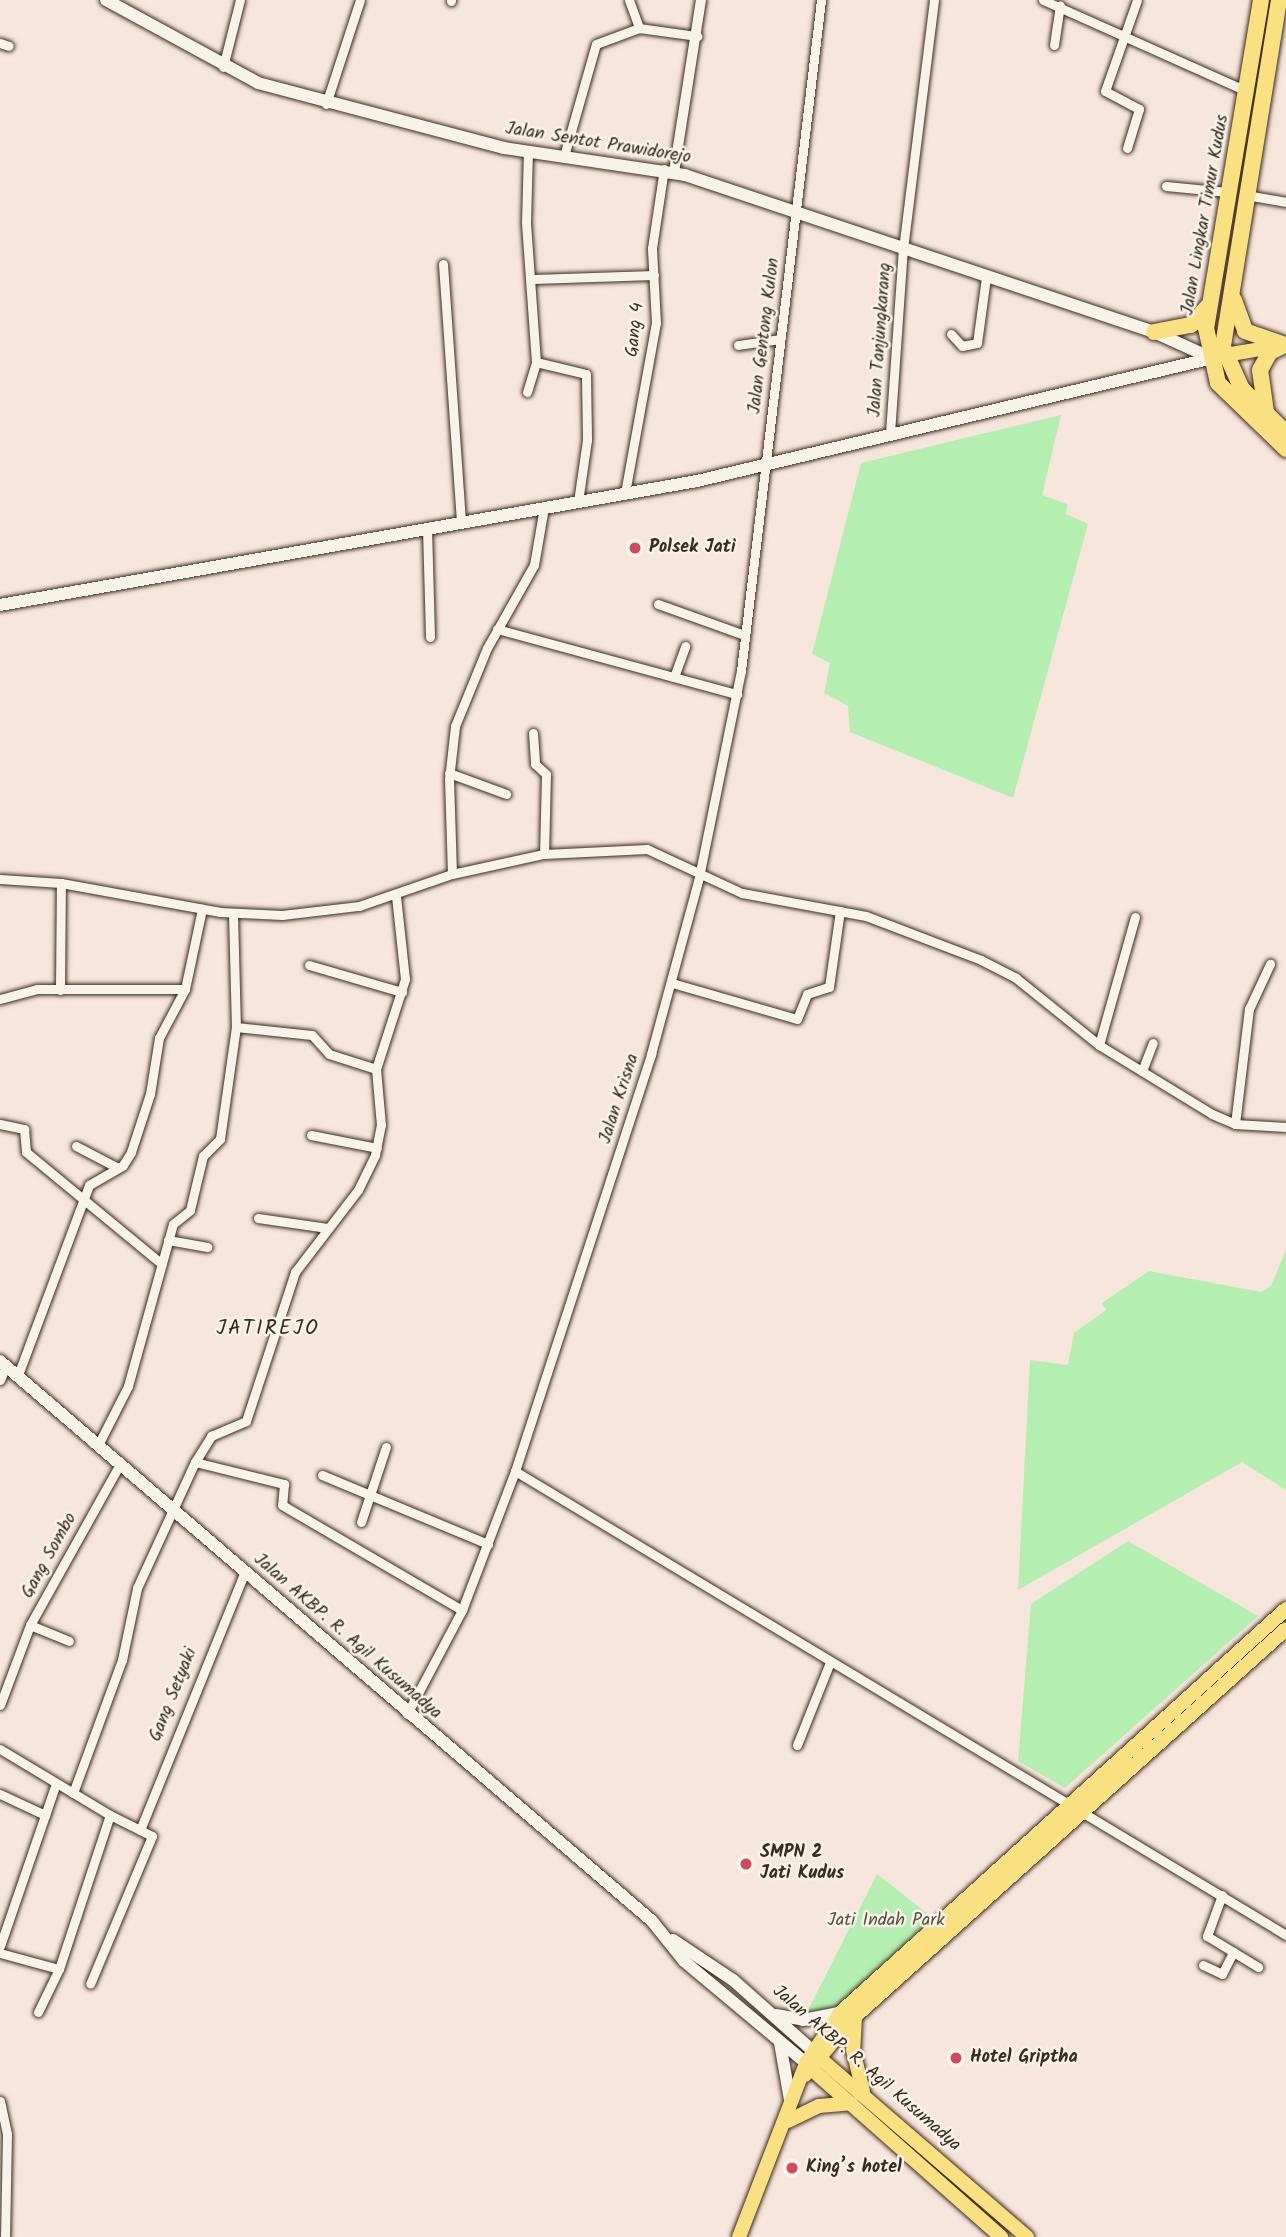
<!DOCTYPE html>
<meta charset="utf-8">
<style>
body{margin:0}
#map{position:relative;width:1286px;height:2237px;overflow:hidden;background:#f7e6dc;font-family:Kalam,sans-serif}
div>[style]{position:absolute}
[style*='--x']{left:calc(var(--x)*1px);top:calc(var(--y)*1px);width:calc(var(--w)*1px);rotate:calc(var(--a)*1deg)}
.green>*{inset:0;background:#b5eeb1}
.roads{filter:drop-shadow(0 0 2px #3b2a1e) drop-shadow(0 0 2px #3b2a1e)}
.minor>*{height:9px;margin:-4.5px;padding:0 4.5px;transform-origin:4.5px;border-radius:4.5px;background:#f7f3e8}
.tertiary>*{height:10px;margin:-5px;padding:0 5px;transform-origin:5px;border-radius:5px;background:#f7f3e8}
.secondary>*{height:12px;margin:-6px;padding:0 6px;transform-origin:6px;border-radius:6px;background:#f7f3e8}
.primary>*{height:14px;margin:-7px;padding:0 7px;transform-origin:7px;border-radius:7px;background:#f9e181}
.trunk>*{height:16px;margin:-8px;padding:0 8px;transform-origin:8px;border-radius:8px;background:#f9e181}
.dots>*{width:19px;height:19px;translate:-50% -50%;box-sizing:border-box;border:4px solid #f7f3e8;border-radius:50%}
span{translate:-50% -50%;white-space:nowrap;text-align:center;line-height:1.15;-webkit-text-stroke:5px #f7f3e8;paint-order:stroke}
.street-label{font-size:18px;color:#3b2a1e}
.poi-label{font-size:18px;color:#3b2a1e;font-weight:700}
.left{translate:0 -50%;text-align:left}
.park-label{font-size:18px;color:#53513b}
.quarter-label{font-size:21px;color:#3b2a1e;letter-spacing:2px}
</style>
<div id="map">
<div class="green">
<i style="clip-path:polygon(1061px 415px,1042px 495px,1067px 504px,1066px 514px,1088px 524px,1013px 798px,850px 732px,848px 706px,824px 693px,830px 663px,812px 654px,861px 463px)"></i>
<i style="clip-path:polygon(1286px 1250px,1286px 1490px,1242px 1462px,1018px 1590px,1030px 1360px,1068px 1365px,1074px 1333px,1106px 1310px,1102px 1303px,1149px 1271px,1261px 1292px,1271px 1286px)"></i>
<i style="clip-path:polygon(1128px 1541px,1258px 1616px,1065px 1788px,1018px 1761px,1031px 1604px)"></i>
<i style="clip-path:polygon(877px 1874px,933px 1918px,841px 2005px,806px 2014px)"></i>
</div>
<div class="roads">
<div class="minor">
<i style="--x:629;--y:0;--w:30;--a:70"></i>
<i style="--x:1043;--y:0;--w:222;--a:24.1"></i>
<i style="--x:451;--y:1;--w:1;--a:-90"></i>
<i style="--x:0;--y:43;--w:9;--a:18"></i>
<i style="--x:1054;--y:45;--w:40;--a:-81.5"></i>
<i style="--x:223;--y:67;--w:69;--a:-75.8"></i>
<i style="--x:326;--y:104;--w:109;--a:-71.9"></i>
<i style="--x:1127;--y:148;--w:41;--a:-72.9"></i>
<i style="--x:1139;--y:109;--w:38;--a:-152"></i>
<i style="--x:1105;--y:91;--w:96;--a:-70.6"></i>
<i style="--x:528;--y:151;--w:72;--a:91.6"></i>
<i style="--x:526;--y:223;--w:139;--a:85.9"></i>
<i style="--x:536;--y:362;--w:51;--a:13.5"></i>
<i style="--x:586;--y:374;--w:66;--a:89.1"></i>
<i style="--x:587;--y:440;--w:63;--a:98.3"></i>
<i style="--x:564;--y:156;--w:116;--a:-74.1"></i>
<i style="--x:596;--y:44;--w:46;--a:-20.4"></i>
<i style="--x:639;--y:28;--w:59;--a:7.9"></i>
<i style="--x:1166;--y:186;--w:62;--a:5.5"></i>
<i style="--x:1246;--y:195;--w:41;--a:9.9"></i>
<i style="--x:443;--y:264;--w:259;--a:86"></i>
<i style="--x:533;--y:279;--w:121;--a:-1.9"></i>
<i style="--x:951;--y:334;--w:16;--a:47"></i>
<i style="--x:962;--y:346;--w:15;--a:-11"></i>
<i style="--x:977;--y:343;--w:67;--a:-82.2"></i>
<i style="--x:738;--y:345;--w:42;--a:-8.1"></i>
<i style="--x:527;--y:392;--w:31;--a:-73"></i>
<i style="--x:890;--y:433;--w:184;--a:-86"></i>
<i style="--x:903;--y:249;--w:251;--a:-82.9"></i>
<i style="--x:625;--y:493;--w:173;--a:-79.7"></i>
<i style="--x:656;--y:323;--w:75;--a:-93.1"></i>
<i style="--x:652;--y:248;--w:80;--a:-81.4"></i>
<i style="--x:427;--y:528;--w:109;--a:88.4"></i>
<i style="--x:658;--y:604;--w:91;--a:19.8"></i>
<i style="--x:497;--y:629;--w:249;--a:15.2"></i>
<i style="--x:674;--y:677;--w:33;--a:-70"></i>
<i style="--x:533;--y:733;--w:31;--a:86"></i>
<i style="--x:535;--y:764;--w:15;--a:42"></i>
<i style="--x:546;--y:774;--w:80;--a:91.4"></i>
<i style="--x:449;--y:773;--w:61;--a:20.2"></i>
<i style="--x:452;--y:874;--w:95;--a:-91.8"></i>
<i style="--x:449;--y:779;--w:53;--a:-83.5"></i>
<i style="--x:455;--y:726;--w:84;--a:-67.7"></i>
<i style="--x:487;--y:648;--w:95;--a:-60.5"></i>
<i style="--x:534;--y:565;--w:59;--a:-80.2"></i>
<i style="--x:0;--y:879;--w:61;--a:3.8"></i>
<i style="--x:61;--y:883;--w:162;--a:10.3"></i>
<i style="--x:220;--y:912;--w:62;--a:2.8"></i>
<i style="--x:282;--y:915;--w:78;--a:-6.7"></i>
<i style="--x:359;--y:906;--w:98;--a:-19"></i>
<i style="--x:452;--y:874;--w:94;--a:-12.3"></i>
<i style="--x:544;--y:854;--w:103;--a:-2.8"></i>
<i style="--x:647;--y:849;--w:105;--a:24.9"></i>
<i style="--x:742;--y:893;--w:126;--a:10.5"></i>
<i style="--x:866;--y:916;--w:123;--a:20.9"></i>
<i style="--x:981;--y:960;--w:39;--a:27"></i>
<i style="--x:1016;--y:978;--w:107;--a:38.9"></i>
<i style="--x:1099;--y:1045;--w:132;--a:31.4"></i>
<i style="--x:1212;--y:1114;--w:25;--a:23"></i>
<i style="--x:1235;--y:1124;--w:51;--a:3.4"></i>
<i style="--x:233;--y:914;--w:113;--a:88.5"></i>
<i style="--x:309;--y:965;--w:97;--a:16.2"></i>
<i style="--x:672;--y:983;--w:130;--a:16.1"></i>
<i style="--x:797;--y:1019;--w:27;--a:-68"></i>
<i style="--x:807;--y:994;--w:23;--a:-18"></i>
<i style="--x:829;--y:987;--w:77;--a:-81.8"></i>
<i style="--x:60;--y:990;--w:107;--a:-89.5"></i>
<i style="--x:0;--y:999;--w:38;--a:-15"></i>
<i style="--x:37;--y:989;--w:148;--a:0"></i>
<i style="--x:1099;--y:1045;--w:133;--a:-74.3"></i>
<i style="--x:1142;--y:1071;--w:30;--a:-69"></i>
<i style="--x:0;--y:1124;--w:25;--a:12"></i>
<i style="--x:24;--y:1129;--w:23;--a:85"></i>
<i style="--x:26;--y:1152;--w:176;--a:39.5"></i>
<i style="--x:1235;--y:1124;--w:116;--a:-83.1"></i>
<i style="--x:1249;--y:1009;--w:50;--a:-65"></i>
<i style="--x:311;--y:1135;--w:67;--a:11.1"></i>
<i style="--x:76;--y:1146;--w:47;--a:27.6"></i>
<i style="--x:258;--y:1218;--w:70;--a:8.2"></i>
<i style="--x:168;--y:1240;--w:40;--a:10"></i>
<i style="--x:18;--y:1375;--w:203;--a:-69.5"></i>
<i style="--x:89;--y:1185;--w:39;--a:-30"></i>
<i style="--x:123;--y:1165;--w:15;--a:-58"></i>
<i style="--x:131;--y:1152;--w:61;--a:-71.9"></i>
<i style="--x:150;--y:1094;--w:57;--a:-80.9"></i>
<i style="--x:159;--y:1038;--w:55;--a:-62"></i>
<i style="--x:185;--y:989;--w:82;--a:-78"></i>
<i style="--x:0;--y:1380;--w:15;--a:-67"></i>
<i style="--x:98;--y:1445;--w:66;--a:-63"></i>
<i style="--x:128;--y:1386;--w:168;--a:-74.5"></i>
<i style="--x:173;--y:1224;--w:22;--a:-39"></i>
<i style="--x:190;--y:1210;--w:56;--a:-76.5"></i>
<i style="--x:203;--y:1156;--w:24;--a:-45"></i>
<i style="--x:220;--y:1139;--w:113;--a:-81.9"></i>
<i style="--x:236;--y:1027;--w:76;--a:6"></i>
<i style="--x:312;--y:1035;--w:25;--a:48"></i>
<i style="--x:329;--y:1054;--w:49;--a:17.7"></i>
<i style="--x:195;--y:1462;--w:92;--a:13.9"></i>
<i style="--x:284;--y:1484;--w:21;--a:95"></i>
<i style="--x:282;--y:1505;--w:208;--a:30.3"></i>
<i style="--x:515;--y:1471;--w:900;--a:31.04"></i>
<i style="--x:322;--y:1475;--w:180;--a:22.6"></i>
<i style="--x:361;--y:1522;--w:79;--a:-71.6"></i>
<i style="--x:30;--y:1625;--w:42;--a:22.3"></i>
<i style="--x:0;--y:1705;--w:85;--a:-69.4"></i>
<i style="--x:30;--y:1625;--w:184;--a:-60.8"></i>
<i style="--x:407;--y:1714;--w:118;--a:-62.1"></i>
<i style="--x:462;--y:1610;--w:149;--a:-69.1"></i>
<i style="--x:515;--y:1471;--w:439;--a:-71.9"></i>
<i style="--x:651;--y:1054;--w:183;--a:-74.8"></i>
<i style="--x:699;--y:877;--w:210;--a:-78.5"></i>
<i style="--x:741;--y:671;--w:676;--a:-83.2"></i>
<i style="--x:797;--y:1745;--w:89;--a:-68.3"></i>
<i style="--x:0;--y:1749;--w:128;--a:31"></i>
<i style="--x:73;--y:1793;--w:142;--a:-69.8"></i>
<i style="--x:122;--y:1660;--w:74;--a:-78.2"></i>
<i style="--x:137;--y:1588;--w:139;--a:-65.3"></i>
<i style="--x:195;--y:1462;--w:31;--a:-58"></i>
<i style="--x:211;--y:1436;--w:38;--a:-23"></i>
<i style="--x:246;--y:1421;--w:157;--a:-71.8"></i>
<i style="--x:295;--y:1272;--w:103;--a:-52.5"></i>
<i style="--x:358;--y:1190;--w:39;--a:-64"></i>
<i style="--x:375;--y:1155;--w:31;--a:-79"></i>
<i style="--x:381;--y:1125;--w:56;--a:-95.1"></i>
<i style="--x:376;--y:1069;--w:95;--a:-72.1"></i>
<i style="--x:405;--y:979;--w:83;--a:-96.2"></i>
<i style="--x:0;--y:1794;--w:50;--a:25"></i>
<i style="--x:140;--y:1830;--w:276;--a:-67.9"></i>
<i style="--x:1222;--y:1895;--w:44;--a:110.1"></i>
<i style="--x:1207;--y:1936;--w:60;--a:31.3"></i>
<i style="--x:0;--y:1946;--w:172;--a:-71"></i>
<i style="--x:0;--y:1953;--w:61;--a:15.2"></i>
<i style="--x:59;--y:1969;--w:162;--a:-71.7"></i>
<i style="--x:110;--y:1815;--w:47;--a:26.6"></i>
<i style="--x:152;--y:1836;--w:160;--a:112.7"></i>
<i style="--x:1203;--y:1965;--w:21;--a:25"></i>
<i style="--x:1222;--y:1974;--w:25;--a:-63"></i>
<i style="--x:38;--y:2012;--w:48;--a:-64"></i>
<i style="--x:0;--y:2101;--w:34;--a:78"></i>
<i style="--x:7;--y:2134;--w:103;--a:91.1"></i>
</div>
<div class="tertiary">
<i style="--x:674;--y:172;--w:174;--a:-81.1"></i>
</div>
<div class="secondary">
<i style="--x:106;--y:0;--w:173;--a:28.6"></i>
<i style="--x:258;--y:83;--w:254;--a:14.8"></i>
<i style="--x:504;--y:148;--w:183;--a:8.5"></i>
<i style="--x:685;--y:175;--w:495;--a:18.5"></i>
<i style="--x:1154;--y:332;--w:60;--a:24.4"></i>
<i style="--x:0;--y:605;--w:708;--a:-10.09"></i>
<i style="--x:697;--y:481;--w:539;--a:-13.42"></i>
<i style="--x:0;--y:1361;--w:859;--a:40.66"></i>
<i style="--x:652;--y:1921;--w:51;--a:51.3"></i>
<i style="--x:684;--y:1961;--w:159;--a:39.9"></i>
<i style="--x:673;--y:1940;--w:72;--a:33.7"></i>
<i style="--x:733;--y:1980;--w:107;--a:41.6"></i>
<i style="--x:776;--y:2015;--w:27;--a:10"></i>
<i style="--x:803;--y:2020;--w:38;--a:-11"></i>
<i style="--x:780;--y:2043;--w:58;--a:80"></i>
</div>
<div class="primary">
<i style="--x:1225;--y:355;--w:55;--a:-9.5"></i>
<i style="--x:855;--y:2017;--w:33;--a:93"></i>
<i style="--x:853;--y:2050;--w:42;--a:76.3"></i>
<i style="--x:816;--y:2055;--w:279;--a:40.8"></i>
<i style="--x:808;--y:2066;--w:258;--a:41.5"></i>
<i style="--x:805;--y:2075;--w:70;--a:-50.2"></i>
<i style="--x:850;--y:2021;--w:586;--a:-41.96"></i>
<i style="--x:788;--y:2121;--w:34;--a:-26"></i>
<i style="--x:819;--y:2106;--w:32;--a:-5"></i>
<i style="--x:739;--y:2237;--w:186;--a:-68.9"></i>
<i style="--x:806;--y:2063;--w:60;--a:-55.8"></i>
<i style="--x:840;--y:2013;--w:602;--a:-42.17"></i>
</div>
<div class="trunk">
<i style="--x:1261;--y:0;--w:333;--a:99.5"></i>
<i style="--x:1206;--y:328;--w:56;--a:77.7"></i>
<i style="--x:1218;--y:383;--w:95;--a:44.1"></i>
<i style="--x:1279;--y:0;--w:351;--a:99.2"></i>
<i style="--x:1223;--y:347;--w:46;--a:65.7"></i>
<i style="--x:1242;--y:389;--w:62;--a:45"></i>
<i style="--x:1234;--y:300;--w:33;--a:70"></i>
<i style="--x:1245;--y:331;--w:42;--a:19.3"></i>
<i style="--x:1154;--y:332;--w:38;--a:-11"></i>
<i style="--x:1191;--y:325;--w:25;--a:-48"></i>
<i style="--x:1266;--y:412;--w:42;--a:-98.1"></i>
<i style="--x:1260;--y:370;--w:21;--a:-61"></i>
<i style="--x:1270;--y:352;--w:17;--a:-25"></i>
</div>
</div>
<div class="dots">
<i style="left:635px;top:548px;background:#d1495b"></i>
<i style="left:746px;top:1864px;background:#d1495b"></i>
<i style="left:956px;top:2058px;background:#d1495b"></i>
<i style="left:792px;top:2168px;background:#d1495b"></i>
</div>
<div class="street-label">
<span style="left:598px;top:144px;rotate:9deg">Jalan Sentot Prawidorejo</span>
<span style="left:1206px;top:215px;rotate:-80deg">Jalan Lingkar Timur Kudus</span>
<span style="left:636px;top:330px;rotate:-84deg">Gang 4</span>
<span style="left:765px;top:336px;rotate:-83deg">Jalan Gentong Kulon</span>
<span style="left:881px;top:340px;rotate:-86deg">Jalan Tanjungkarang</span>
<span style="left:620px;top:1099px;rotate:-72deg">Jalan Krisna</span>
<span style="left:50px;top:1556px;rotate:-61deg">Gang Sombo</span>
<span style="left:347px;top:1637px;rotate:41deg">Jalan AKBP. R. Agil Kusumadya</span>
<span style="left:174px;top:1695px;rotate:-68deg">Gang Setyaki</span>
<span style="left:866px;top:2069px;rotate:41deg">Jalan AKBP. R. Agil Kusumadya</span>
</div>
<div class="poi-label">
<span class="left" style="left:649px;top:548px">Polsek Jati</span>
<span class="left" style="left:760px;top:1864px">SMPN 2<br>Jati Kudus</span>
<span class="left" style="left:970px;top:2058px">Hotel Griptha</span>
<span class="left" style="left:806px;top:2168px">King’s hotel</span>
</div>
<div class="park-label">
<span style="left:886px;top:1921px">Jati Indah Park</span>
</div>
<div class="quarter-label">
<span style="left:268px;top:1329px">JATIREJO</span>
</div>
</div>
